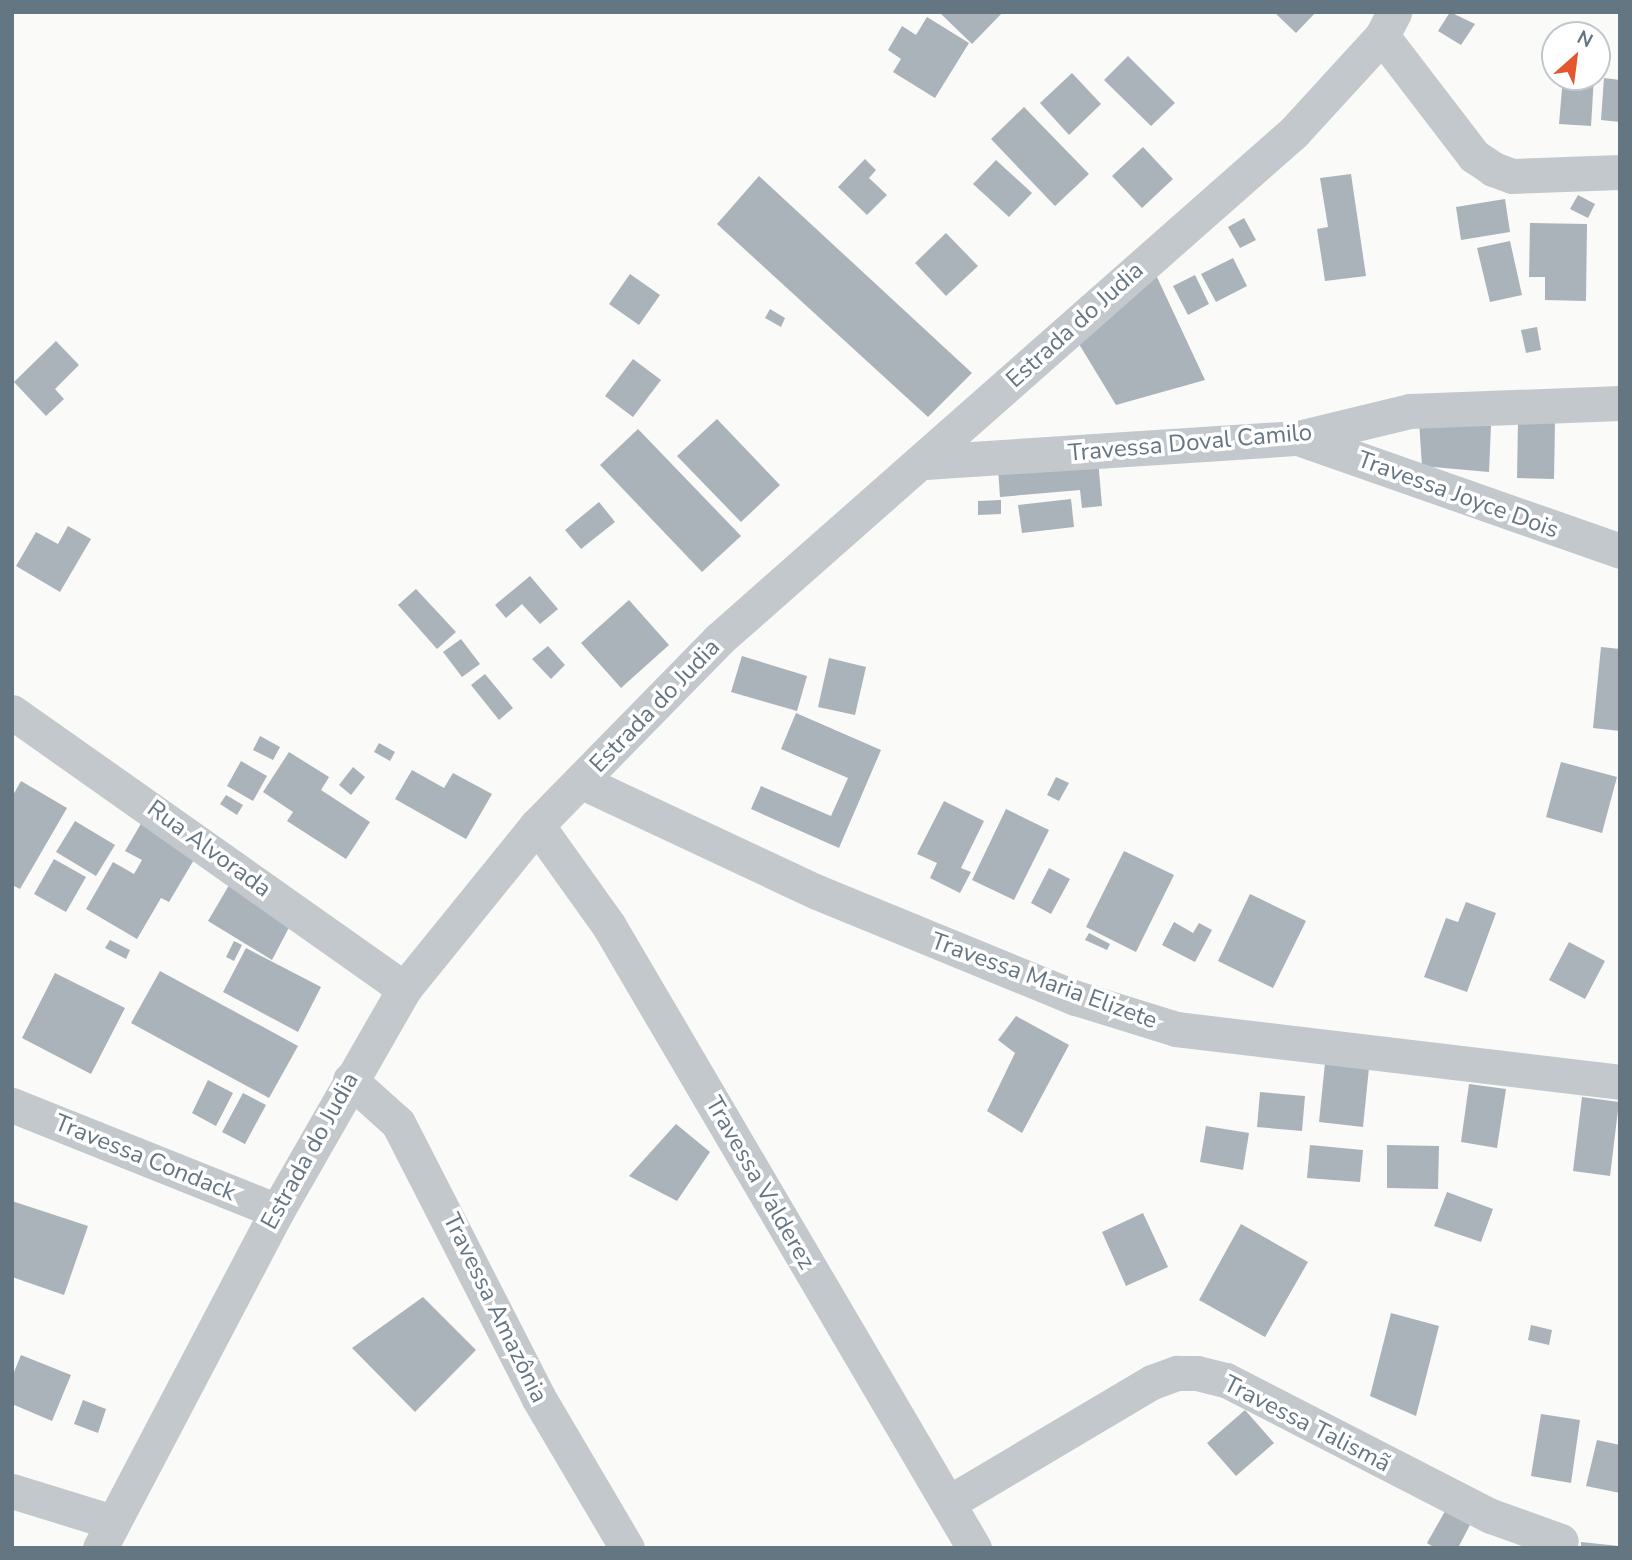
<!DOCTYPE html>
<meta charset="utf-8">
<style>
body{margin:0}
#map{position:relative;width:1632px;height:1560px;overflow:hidden;background:#fafaf8;font-family:"Nunito Sans",sans-serif}
div>[style]{position:absolute}
[style*='--x']{left:calc(var(--x)*1px);top:calc(var(--y)*1px);width:calc(var(--w)*1px);rotate:calc(var(--a)*1deg)}
.building>*{inset:0;background:#aab3b9}
.street>*{height:35px;margin:-17.5px;padding:0 17.5px;transform-origin:17.5px;border-radius:17.5px;background:#c3c8cc}
span{translate:-50% -50%;white-space:nowrap;text-align:center;line-height:1.15;-webkit-text-stroke:7px #fff;paint-order:stroke}
.street-label{font-size:24px;color:#657683}
.frame{position:absolute;inset:0;border:14px solid #657683;pointer-events:none}
.north{position:absolute;left:1541px;top:21px;width:70px;height:70px;box-sizing:border-box;background:#fff;border:2px solid #c1c8cd;border-radius:50%;rotate:28deg;font-size:19px;font-weight:700;line-height:28px;text-align:center;color:#657683}
.north::after{content:'';display:block;margin:auto;width:24px;height:32px;background:#e4572e;clip-path:polygon(50% 0,100% 100%,50% 72%,0 100%)}
</style>
<div id="map">
<div class="building">
<i style="clip-path:polygon(939px 12px,1003px 12px,972px 44px)"></i>
<i style="clip-path:polygon(1274px 12px,1316px 12px,1296px 33px)"></i>
<i style="clip-path:polygon(1450px 12px,1475px 24px,1461px 45px,1438px 31px)"></i>
<i style="clip-path:polygon(927px 17px,969px 43px,935px 98px,893px 72px,901px 59px,888px 50px,902px 26px,916px 35px)"></i>
<i style="clip-path:polygon(1128px 56px,1175px 103px,1151px 126px,1104px 80px)"></i>
<i style="clip-path:polygon(1072px 73px,1101px 104px,1069px 135px,1040px 103px)"></i>
<i style="clip-path:polygon(1563px 77px,1594px 77px,1591px 126px,1559px 124px)"></i>
<i style="clip-path:polygon(1604px 78px,1620px 80px,1620px 122px,1601px 120px)"></i>
<i style="clip-path:polygon(1024px 107px,1089px 174px,1055px 206px,991px 139px)"></i>
<i style="clip-path:polygon(1143px 147px,1173px 179px,1142px 208px,1112px 176px)"></i>
<i style="clip-path:polygon(865px 159px,876px 170px,869px 178px,887px 195px,867px 215px,838px 187px)"></i>
<i style="clip-path:polygon(996px 160px,1032px 193px,1009px 217px,973px 184px)"></i>
<i style="clip-path:polygon(1351px 174px,1366px 276px,1325px 281px,1317px 229px,1328px 227px,1320px 178px)"></i>
<i style="clip-path:polygon(759px 176px,972px 373px,928px 417px,717px 224px)"></i>
<i style="clip-path:polygon(1578px 195px,1595px 204px,1588px 218px,1570px 209px)"></i>
<i style="clip-path:polygon(1505px 199px,1510px 232px,1461px 240px,1456px 207px)"></i>
<i style="clip-path:polygon(1244px 218px,1256px 240px,1240px 248px,1228px 227px)"></i>
<i style="clip-path:polygon(1530px 223px,1587px 224px,1586px 301px,1545px 300px,1545px 277px,1529px 277px)"></i>
<i style="clip-path:polygon(946px 233px,978px 266px,946px 296px,915px 263px)"></i>
<i style="clip-path:polygon(1510px 241px,1522px 295px,1490px 302px,1477px 248px)"></i>
<i style="clip-path:polygon(1233px 258px,1247px 286px,1216px 302px,1201px 274px)"></i>
<i style="clip-path:polygon(630px 274px,660px 295px,639px 325px,609px 304px)"></i>
<i style="clip-path:polygon(1156px 275px,1205px 380px,1116px 405px,1079px 344px)"></i>
<i style="clip-path:polygon(1195px 275px,1209px 304px,1188px 315px,1173px 286px)"></i>
<i style="clip-path:polygon(770px 309px,785px 318px,781px 327px,765px 318px)"></i>
<i style="clip-path:polygon(1537px 327px,1541px 350px,1526px 353px,1521px 330px)"></i>
<i style="clip-path:polygon(56px 341px,79px 365px,55px 389px,64px 399px,46px 416px,14px 382px)"></i>
<i style="clip-path:polygon(633px 359px,661px 380px,633px 417px,605px 396px)"></i>
<i style="clip-path:polygon(717px 419px,780px 485px,741px 522px,677px 456px)"></i>
<i style="clip-path:polygon(1419px 421px,1491px 426px,1489px 472px,1422px 466px)"></i>
<i style="clip-path:polygon(1518px 421px,1555px 422px,1554px 479px,1517px 478px)"></i>
<i style="clip-path:polygon(638px 429px,741px 536px,702px 572px,600px 465px)"></i>
<i style="clip-path:polygon(1098px 459px,1102px 506px,1082px 508px,1080px 490px,1000px 497px,998px 468px)"></i>
<i style="clip-path:polygon(1071px 499px,1074px 527px,1022px 533px,1018px 505px)"></i>
<i style="clip-path:polygon(1001px 500px,1001px 514px,978px 515px,978px 501px)"></i>
<i style="clip-path:polygon(599px 502px,615px 522px,581px 549px,565px 530px)"></i>
<i style="clip-path:polygon(68px 526px,91px 539px,60px 592px,16px 566px,36px 532px,58px 544px)"></i>
<i style="clip-path:polygon(530px 576px,558px 609px,540px 624px,522px 604px,506px 618px,495px 605px)"></i>
<i style="clip-path:polygon(416px 589px,456px 632px,437px 649px,398px 605px)"></i>
<i style="clip-path:polygon(629px 600px,669px 645px,621px 688px,581px 643px)"></i>
<i style="clip-path:polygon(461px 639px,480px 664px,462px 677px,443px 652px)"></i>
<i style="clip-path:polygon(548px 646px,565px 665px,551px 679px,532px 659px)"></i>
<i style="clip-path:polygon(1601px 647px,1620px 649px,1620px 731px,1593px 728px)"></i>
<i style="clip-path:polygon(742px 656px,807px 676px,797px 711px,731px 692px)"></i>
<i style="clip-path:polygon(829px 658px,866px 667px,855px 715px,818px 707px)"></i>
<i style="clip-path:polygon(485px 674px,513px 708px,499px 720px,471px 685px)"></i>
<i style="clip-path:polygon(796px 713px,881px 750px,839px 848px,751px 809px,761px 786px,831px 816px,848px 778px,781px 749px)"></i>
<i style="clip-path:polygon(260px 736px,280px 747px,273px 760px,253px 750px)"></i>
<i style="clip-path:polygon(379px 743px,395px 752px,390px 761px,374px 752px)"></i>
<i style="clip-path:polygon(289px 752px,329px 777px,321px 790px,370px 822px,346px 859px,287px 821px,293px 812px,263px 792px)"></i>
<i style="clip-path:polygon(241px 761px,267px 776px,253px 801px,227px 786px)"></i>
<i style="clip-path:polygon(1561px 762px,1617px 777px,1602px 833px,1546px 817px)"></i>
<i style="clip-path:polygon(353px 767px,365px 777px,351px 795px,339px 785px)"></i>
<i style="clip-path:polygon(412px 770px,444px 788px,453px 773px,492px 794px,466px 839px,395px 799px)"></i>
<i style="clip-path:polygon(1056px 777px,1069px 783px,1059px 801px,1047px 795px)"></i>
<i style="clip-path:polygon(21px 781px,67px 808px,20px 889px,12px 885px,12px 797px)"></i>
<i style="clip-path:polygon(226px 795px,243px 805px,237px 815px,220px 804px)"></i>
<i style="clip-path:polygon(944px 801px,984px 821px,961px 868px,971px 872px,960px 893px,930px 878px,937px 863px,917px 854px)"></i>
<i style="clip-path:polygon(1006px 809px,1049px 830px,1014px 900px,972px 880px)"></i>
<i style="clip-path:polygon(149px 810px,195px 858px,169px 902px,161px 898px,137px 939px,86px 909px,113px 862px,134px 874px,142px 860px,125px 851px)"></i>
<i style="clip-path:polygon(75px 821px,115px 845px,96px 876px,56px 852px)"></i>
<i style="clip-path:polygon(1124px 851px,1174px 875px,1136px 952px,1086px 927px)"></i>
<i style="clip-path:polygon(54px 859px,86px 877px,66px 912px,34px 894px)"></i>
<i style="clip-path:polygon(1049px 868px,1070px 879px,1051px 914px,1031px 903px)"></i>
<i style="clip-path:polygon(235px 875px,294px 918px,272px 960px,208px 921px)"></i>
<i style="clip-path:polygon(1250px 894px,1306px 921px,1273px 988px,1218px 961px)"></i>
<i style="clip-path:polygon(1466px 902px,1496px 913px,1467px 992px,1424px 977px,1446px 918px,1458px 922px)"></i>
<i style="clip-path:polygon(1174px 922px,1193px 933px,1199px 923px,1212px 930px,1195px 962px,1162px 945px)"></i>
<i style="clip-path:polygon(1089px 933px,1110px 944px,1107px 950px,1085px 940px)"></i>
<i style="clip-path:polygon(110px 940px,130px 950px,126px 959px,105px 948px)"></i>
<i style="clip-path:polygon(234px 941px,242px 945px,234px 961px,226px 957px)"></i>
<i style="clip-path:polygon(1569px 942px,1605px 961px,1585px 999px,1549px 980px)"></i>
<i style="clip-path:polygon(246px 948px,321px 987px,298px 1032px,223px 992px)"></i>
<i style="clip-path:polygon(160px 971px,298px 1046px,269px 1098px,131px 1023px)"></i>
<i style="clip-path:polygon(55px 973px,125px 1008px,91px 1074px,22px 1038px)"></i>
<i style="clip-path:polygon(1016px 1016px,1069px 1045px,1022px 1133px,987px 1111px,1015px 1053px,998px 1040px)"></i>
<i style="clip-path:polygon(1325px 1063px,1369px 1068px,1363px 1127px,1319px 1122px)"></i>
<i style="clip-path:polygon(208px 1080px,233px 1093px,216px 1126px,192px 1113px)"></i>
<i style="clip-path:polygon(1469px 1084px,1506px 1089px,1497px 1148px,1461px 1142px)"></i>
<i style="clip-path:polygon(1260px 1092px,1305px 1096px,1302px 1131px,1257px 1127px)"></i>
<i style="clip-path:polygon(243px 1093px,266px 1105px,245px 1144px,222px 1132px)"></i>
<i style="clip-path:polygon(1582px 1097px,1619px 1102px,1610px 1176px,1573px 1171px)"></i>
<i style="clip-path:polygon(676px 1124px,710px 1152px,677px 1201px,629px 1176px)"></i>
<i style="clip-path:polygon(1206px 1126px,1249px 1133px,1243px 1170px,1200px 1162px)"></i>
<i style="clip-path:polygon(1310px 1145px,1363px 1150px,1360px 1182px,1307px 1178px)"></i>
<i style="clip-path:polygon(1387px 1145px,1439px 1146px,1438px 1189px,1387px 1188px)"></i>
<i style="clip-path:polygon(1447px 1192px,1493px 1209px,1481px 1242px,1434px 1226px)"></i>
<i style="clip-path:polygon(12px 1201px,88px 1226px,64px 1295px,12px 1277px)"></i>
<i style="clip-path:polygon(1143px 1213px,1168px 1267px,1126px 1286px,1102px 1232px)"></i>
<i style="clip-path:polygon(1241px 1224px,1308px 1262px,1265px 1337px,1199px 1300px)"></i>
<i style="clip-path:polygon(423px 1297px,476px 1350px,415px 1412px,352px 1348px)"></i>
<i style="clip-path:polygon(1391px 1313px,1439px 1326px,1416px 1416px,1370px 1396px)"></i>
<i style="clip-path:polygon(1531px 1325px,1552px 1330px,1549px 1345px,1528px 1340px)"></i>
<i style="clip-path:polygon(21px 1355px,71px 1375px,52px 1421px,12px 1404px,12px 1377px)"></i>
<i style="clip-path:polygon(83px 1400px,106px 1409px,98px 1433px,74px 1424px)"></i>
<i style="clip-path:polygon(1245px 1410px,1274px 1443px,1236px 1476px,1207px 1443px)"></i>
<i style="clip-path:polygon(1541px 1414px,1580px 1420px,1571px 1483px,1531px 1476px)"></i>
<i style="clip-path:polygon(1597px 1440px,1620px 1445px,1620px 1493px,1586px 1486px)"></i>
<i style="clip-path:polygon(1448px 1506px,1473px 1519px,1458px 1548px,1435px 1548px,1427px 1543px)"></i>
<i style="clip-path:polygon(1581px 1542px,1619px 1546px,1619px 1548px,1581px 1548px)"></i>
</div>
<div class="street">
<i style="--x:1382;--y:36;--w:151;--a:52.5"></i>
<i style="--x:1474;--y:156;--w:23;--a:34"></i>
<i style="--x:1493;--y:169;--w:20;--a:20"></i>
<i style="--x:1512;--y:176;--w:108;--a:-2.1"></i>
<i style="--x:1298;--y:438;--w:341;--a:19.3"></i>
<i style="--x:925;--y:462;--w:374;--a:-3.7"></i>
<i style="--x:1298;--y:438;--w:115;--a:-13.6"></i>
<i style="--x:1410;--y:411;--w:210;--a:-2.2"></i>
<i style="--x:12;--y:712;--w:480;--a:35.2"></i>
<i style="--x:582;--y:782;--w:259;--a:25.1"></i>
<i style="--x:817;--y:892;--w:280;--a:22.3"></i>
<i style="--x:1076;--y:998;--w:105;--a:17.2"></i>
<i style="--x:1176;--y:1029;--w:447;--a:6.8"></i>
<i style="--x:537;--y:825;--w:124;--a:54.5"></i>
<i style="--x:609;--y:926;--w:721;--a:59.59"></i>
<i style="--x:350;--y:1080;--w:64;--a:41.9"></i>
<i style="--x:398;--y:1123;--w:308;--a:62.9"></i>
<i style="--x:538;--y:1397;--w:175;--a:59.5"></i>
<i style="--x:12;--y:1105;--w:285;--a:21.8"></i>
<i style="--x:12;--y:1491;--w:105;--a:17.2"></i>
<i style="--x:948;--y:1503;--w:237;--a:-30.7"></i>
<i style="--x:1152;--y:1382;--w:27;--a:-20"></i>
<i style="--x:1177;--y:1373;--w:20;--a:0"></i>
<i style="--x:1197;--y:1373;--w:30;--a:14"></i>
<i style="--x:1226;--y:1380;--w:298;--a:27.2"></i>
<i style="--x:1491;--y:1516;--w:74;--a:19.7"></i>
<i style="--x:100;--y:1548;--w:381;--a:-62.3"></i>
<i style="--x:277;--y:1211;--w:256;--a:-60.2"></i>
<i style="--x:404;--y:989;--w:211;--a:-51"></i>
<i style="--x:537;--y:825;--w:259;--a:-45.6"></i>
<i style="--x:718;--y:640;--w:768;--a:-41.41"></i>
<i style="--x:1294;--y:132;--w:130;--a:-47.5"></i>
<i style="--x:1382;--y:36;--w:27;--a:-63"></i>
</div>
<div class="street-label">
<span style="left:1075px;top:325px;rotate:-42deg">Estrada do Judia</span>
<span style="left:1190px;top:443px;rotate:-5deg">Travessa Doval Camilo</span>
<span style="left:1458px;top:495px;rotate:20deg">Travessa Joyce Dois</span>
<span style="left:655px;top:706px;rotate:-46deg">Estrada do Judia</span>
<span style="left:209px;top:849px;rotate:36deg">Rua Alvorada</span>
<span style="left:1044px;top:981px;rotate:20deg">Travessa Maria Elizete</span>
<span style="left:310px;top:1151px;rotate:-61deg">Estrada do Judia</span>
<span style="left:145px;top:1158px;rotate:22deg">Travessa Condack</span>
<span style="left:760px;top:1183px;rotate:60deg">Travessa Valderez</span>
<span style="left:495px;top:1308px;rotate:64deg">Travessa Amazônia</span>
<span style="left:1307px;top:1424px;rotate:27deg">Travessa Talismã</span>
</div>
<div class="frame"></div>
<div class="north">N</div>
</div>
